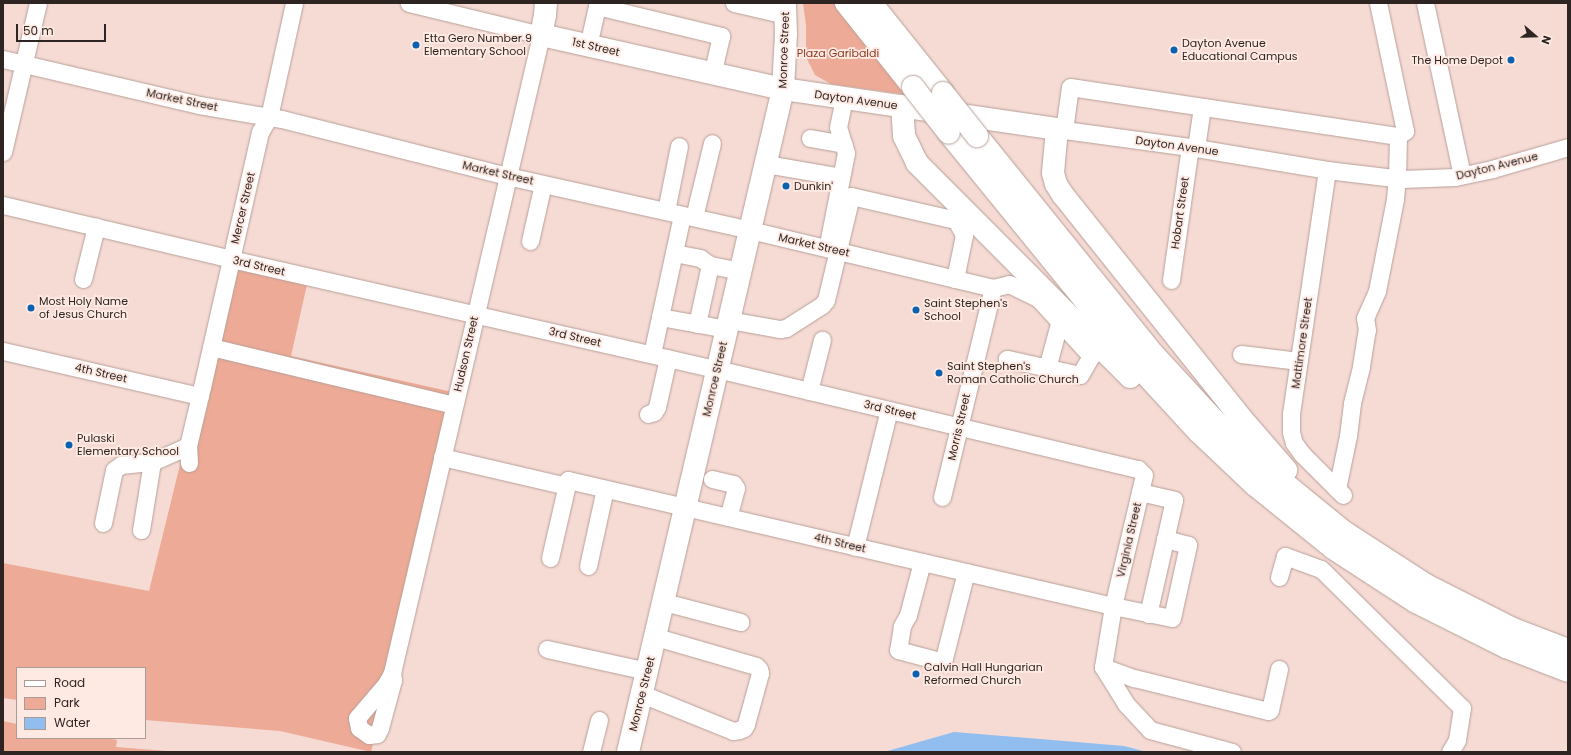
<!DOCTYPE html>
<style>
body{margin:0}
#map{position:relative;width:1571px;height:755px;overflow:hidden;background:#f5dbd4;font-family:Poppins,sans-serif}
div>[style]{position:absolute}
[style*='--x']{left:calc(var(--x)*1px);top:calc(var(--y)*1px);width:calc(var(--w)*1px);rotate:calc(var(--a)*1deg)}
.green>*{inset:0;background:#edaa96}
.water>*{inset:0;background:#91bdef}
.roads{filter:drop-shadow(0 0 1px #b89f98) drop-shadow(0 0 1px #b89f98)}
.minor>*{height:17px;margin:-8.5px;padding:0 8.5px;transform-origin:8.5px;border-radius:8.5px;background:#fff}
.major>*{height:22px;margin:-11px;padding:0 11px;transform-origin:11px;border-radius:11px;background:#fff}
.highway>*{height:22px;margin:-11px;padding:0 11px;transform-origin:11px;border-radius:11px;background:#fff}
.bridges{filter:drop-shadow(0 0 1px #b89f98) drop-shadow(0 0 1px #b89f98)}
.highway-bridge>*{height:22px;margin:-11px;padding:0 11px;transform-origin:11px;border-radius:11px;background:#fff}
.dots>*{width:11px;height:11px;translate:-50% -50%;box-sizing:border-box;border:2px solid #ffeae3;border-radius:50%}
span{translate:-50% -50%;white-space:nowrap;text-align:center;line-height:1.15;-webkit-text-stroke:3.5px #ffeae3;paint-order:stroke}
.poi-label{font-size:11px;color:#2e2522}
.left{translate:0 -50%;text-align:left}
.right{translate:-100% -50%;text-align:right}
.street-label{font-size:11px;color:#2e2522}
.park-label{font-size:11px;color:#893920}
.frame{position:absolute;inset:0;border:4px solid #2e2522;pointer-events:none}
.legend{position:absolute;left:16px;top:667px;width:130px;height:72px;box-sizing:border-box;background:#ffeae3;border:1px solid #ab9b96;margin:0;padding:5px 7px;list-style:none;font-size:12px;color:#2e2522}
.legend li{display:flex;align-items:center;gap:8px;height:20px}
.legend b{width:20px;border:1px solid #ab9b96}
.north{position:absolute;left:1515px;top:16px;width:40px;height:40px;-webkit-text-stroke:3px #ffeae3;paint-order:stroke;rotate:110deg;font-size:11px;font-weight:700;line-height:16px;text-align:center;color:#2e2522}
.north::after{content:'';display:block;margin:auto;width:14px;height:18px;background:#2e2522;clip-path:polygon(50% 0,100% 100%,50% 72%,0 100%)}
.scale{position:absolute;left:16px;top:24px;width:90px;height:18px;box-sizing:border-box;border:2px solid #2e2522;border-top:0;padding-left:5px;font-size:12px;line-height:14px;white-space:nowrap;color:#2e2522;-webkit-text-stroke:3px #ffeae3;paint-order:stroke}
</style>
<div id="map">
<div class="green">
<i style="clip-path:polygon(803px 3px,839px 3px,909px 95px,831px 84px,815px 75px,806px 57px,806px 25px)"></i>
<i style="clip-path:polygon(230px 261px,308px 280px,291px 356px,457px 393px,371px 752px,280px 731px,145px 720px,145px 668px,17px 668px,17px 700px,3px 698px,3px 563px,149px 591px)"></i>
<i style="clip-path:polygon(3px 721px,17px 724px,17px 738px,107px 738px,117px 740px,116px 747px,180px 752px,3px 752px)"></i>
</div>
<div class="water">
<i style="clip-path:polygon(954px 732px,1124px 746px,1147px 752px,884px 752px)"></i>
</div>
<div class="roads">
<div class="minor">
<i style="--x:734;--y:3;--w:53;--a:13"></i>
<i style="--x:1425;--y:3;--w:176;--a:77.9"></i>
<i style="--x:588;--y:46;--w:41;--a:-77.3"></i>
<i style="--x:597;--y:6;--w:128;--a:13.6"></i>
<i style="--x:721;--y:36;--w:39;--a:103"></i>
<i style="--x:3;--y:59;--w:201;--a:13.2"></i>
<i style="--x:199;--y:105;--w:84;--a:9.6"></i>
<i style="--x:282;--y:119;--w:232;--a:14.2"></i>
<i style="--x:507;--y:176;--w:249;--a:12.5"></i>
<i style="--x:750;--y:230;--w:250;--a:13.4"></i>
<i style="--x:993;--y:288;--w:16;--a:-14"></i>
<i style="--x:1009;--y:284;--w:32;--a:26"></i>
<i style="--x:1038;--y:298;--w:79;--a:47.6"></i>
<i style="--x:1091;--y:356;--w:22;--a:120"></i>
<i style="--x:1080;--y:375;--w:75;--a:-167.6"></i>
<i style="--x:1057;--y:129;--w:134;--a:7.7"></i>
<i style="--x:1190;--y:147;--w:139;--a:9.5"></i>
<i style="--x:1327;--y:170;--w:76;--a:6.8"></i>
<i style="--x:1402;--y:179;--w:53;--a:-2.2"></i>
<i style="--x:1455;--y:177;--w:38;--a:-12"></i>
<i style="--x:1492;--y:169;--w:79;--a:-16.1"></i>
<i style="--x:1064;--y:130;--w:43;--a:-82.1"></i>
<i style="--x:1070;--y:87;--w:332;--a:8.5"></i>
<i style="--x:1398;--y:136;--w:9;--a:-36"></i>
<i style="--x:1405;--y:131;--w:131;--a:-101.9"></i>
<i style="--x:810;--y:138;--w:34;--a:10"></i>
<i style="--x:1196;--y:148;--w:41;--a:-81.7"></i>
<i style="--x:3;--y:152;--w:153;--a:-76.8"></i>
<i style="--x:766;--y:164;--w:76;--a:9.8"></i>
<i style="--x:1327;--y:170;--w:247;--a:98.4"></i>
<i style="--x:1291;--y:414;--w:18;--a:90"></i>
<i style="--x:1291;--y:432;--w:11;--a:75"></i>
<i style="--x:1294;--y:443;--w:14;--a:54"></i>
<i style="--x:1302;--y:454;--w:58;--a:45"></i>
<i style="--x:3;--y:205;--w:234;--a:13.3"></i>
<i style="--x:231;--y:259;--w:498;--a:12.8"></i>
<i style="--x:717;--y:369;--w:433;--a:13.4"></i>
<i style="--x:1138;--y:469;--w:8;--a:45"></i>
<i style="--x:1144;--y:475;--w:135;--a:103.3"></i>
<i style="--x:1113;--y:606;--w:62;--a:99.3"></i>
<i style="--x:1103;--y:667;--w:44;--a:58.1"></i>
<i style="--x:1126;--y:704;--w:35;--a:47"></i>
<i style="--x:1150;--y:730;--w:85;--a:15"></i>
<i style="--x:666;--y:211;--w:66;--a:-78.7"></i>
<i style="--x:694;--y:217;--w:76;--a:-76.3"></i>
<i style="--x:530;--y:241;--w:58;--a:-77.2"></i>
<i style="--x:828;--y:244;--w:93;--a:-78.8"></i>
<i style="--x:846;--y:153;--w:27;--a:-107"></i>
<i style="--x:838;--y:127;--w:30;--a:-78"></i>
<i style="--x:674;--y:253;--w:26;--a:11"></i>
<i style="--x:700;--y:258;--w:12;--a:35"></i>
<i style="--x:710;--y:265;--w:31;--a:11"></i>
<i style="--x:83;--y:279;--w:54;--a:-76"></i>
<i style="--x:1171;--y:280;--w:134;--a:-81.9"></i>
<i style="--x:660;--y:317;--w:68;--a:10.2"></i>
<i style="--x:729;--y:320;--w:52;--a:10"></i>
<i style="--x:780;--y:329;--w:6;--a:-9"></i>
<i style="--x:786;--y:328;--w:43;--a:-32.6"></i>
<i style="--x:822;--y:305;--w:6;--a:-51"></i>
<i style="--x:826;--y:300;--w:107;--a:-76.5"></i>
<i style="--x:851;--y:196;--w:108;--a:12.9"></i>
<i style="--x:956;--y:220;--w:17;--a:62"></i>
<i style="--x:964;--y:235;--w:45;--a:101.6"></i>
<i style="--x:697;--y:324;--w:60;--a:-77.6"></i>
<i style="--x:211;--y:347;--w:250;--a:13.4"></i>
<i style="--x:3;--y:351;--w:202;--a:12.9"></i>
<i style="--x:652;--y:354;--w:142;--a:-77.8"></i>
<i style="--x:1241;--y:354;--w:58;--a:6.9"></i>
<i style="--x:1047;--y:368;--w:50;--a:-74.8"></i>
<i style="--x:809;--y:391;--w:53;--a:-75.7"></i>
<i style="--x:648;--y:414;--w:6;--a:-18"></i>
<i style="--x:654;--y:412;--w:6;--a:-59"></i>
<i style="--x:657;--y:407;--w:50;--a:-77.3"></i>
<i style="--x:442;--y:457;--w:128;--a:13.1"></i>
<i style="--x:189;--y:463;--w:17;--a:-93"></i>
<i style="--x:188;--y:446;--w:61;--a:-76.7"></i>
<i style="--x:202;--y:387;--w:262;--a:-77.2"></i>
<i style="--x:260;--y:132;--w:17;--a:-59"></i>
<i style="--x:269;--y:117;--w:117;--a:-77.6"></i>
<i style="--x:712;--y:479;--w:22;--a:13"></i>
<i style="--x:733;--y:484;--w:5;--a:53"></i>
<i style="--x:736;--y:488;--w:30;--a:105"></i>
<i style="--x:1337;--y:489;--w:54;--a:-78.3"></i>
<i style="--x:1348;--y:436;--w:33;--a:-83"></i>
<i style="--x:1352;--y:403;--w:38;--a:-76"></i>
<i style="--x:1361;--y:366;--w:36;--a:-81"></i>
<i style="--x:1367;--y:330;--w:12;--a:-99"></i>
<i style="--x:1365;--y:318;--w:30;--a:-66"></i>
<i style="--x:1377;--y:291;--w:94;--a:-78.9"></i>
<i style="--x:1395;--y:199;--w:21;--a:-85"></i>
<i style="--x:1397;--y:178;--w:42;--a:-88.6"></i>
<i style="--x:1140;--y:492;--w:35;--a:13"></i>
<i style="--x:1174;--y:500;--w:117;--a:102.8"></i>
<i style="--x:942;--y:497;--w:215;--a:-76.3"></i>
<i style="--x:103;--y:523;--w:54;--a:-78.3"></i>
<i style="--x:114;--y:470;--w:9;--a:-36"></i>
<i style="--x:121;--y:465;--w:31;--a:-6"></i>
<i style="--x:152;--y:462;--w:39;--a:-24"></i>
<i style="--x:141;--y:530;--w:69;--a:-80.8"></i>
<i style="--x:855;--y:547;--w:141;--a:-76.1"></i>
<i style="--x:550;--y:558;--w:80;--a:-77"></i>
<i style="--x:568;--y:480;--w:559;--a:13.02"></i>
<i style="--x:1113;--y:606;--w:60;--a:11.5"></i>
<i style="--x:1172;--y:618;--w:75;--a:-77.6"></i>
<i style="--x:1188;--y:545;--w:24;--a:-165"></i>
<i style="--x:922;--y:562;--w:55;--a:104.8"></i>
<i style="--x:908;--y:615;--w:13;--a:119"></i>
<i style="--x:902;--y:626;--w:24;--a:99"></i>
<i style="--x:898;--y:650;--w:47;--a:14.9"></i>
<i style="--x:943;--y:662;--w:93;--a:-75.7"></i>
<i style="--x:588;--y:566;--w:79;--a:-77.6"></i>
<i style="--x:1279;--y:577;--w:22;--a:-74"></i>
<i style="--x:1285;--y:556;--w:38;--a:20"></i>
<i style="--x:1321;--y:569;--w:198;--a:44.6"></i>
<i style="--x:1462;--y:708;--w:32;--a:99"></i>
<i style="--x:1457;--y:740;--w:14;--a:120"></i>
<i style="--x:664;--y:602;--w:79;--a:14.7"></i>
<i style="--x:547;--y:649;--w:102;--a:12.4"></i>
<i style="--x:1103;--y:667;--w:33;--a:20"></i>
<i style="--x:1134;--y:678;--w:138;--a:13.8"></i>
<i style="--x:1268;--y:711;--w:2;--a:-27"></i>
<i style="--x:1270;--y:710;--w:42;--a:-77.6"></i>
<i style="--x:392;--y:673;--w:7;--a:82"></i>
<i style="--x:393;--y:680;--w:50;--a:105.2"></i>
<i style="--x:380;--y:728;--w:7;--a:117"></i>
<i style="--x:377;--y:734;--w:8;--a:173"></i>
<i style="--x:369;--y:735;--w:12;--a:-145"></i>
<i style="--x:359;--y:728;--w:10;--a:-101"></i>
<i style="--x:357;--y:718;--w:45;--a:-49.5"></i>
<i style="--x:386;--y:684;--w:13;--a:-61"></i>
<i style="--x:392;--y:673;--w:655;--a:-76.85"></i>
<i style="--x:541;--y:35;--w:136;--a:-166.4"></i>
<i style="--x:642;--y:694;--w:98;--a:22.1"></i>
<i style="--x:733;--y:731;--w:6;--a:-9"></i>
<i style="--x:739;--y:730;--w:5;--a:-22"></i>
<i style="--x:744;--y:728;--w:4;--a:-63"></i>
<i style="--x:746;--y:724;--w:53;--a:-74.6"></i>
<i style="--x:760;--y:673;--w:4;--a:-104"></i>
<i style="--x:759;--y:669;--w:4;--a:-135"></i>
<i style="--x:756;--y:666;--w:104;--a:-163.8"></i>
<i style="--x:591;--y:752;--w:33;--a:-76"></i>
</div>
<div class="major">
<i style="--x:546;--y:3;--w:12;--a:95"></i>
<i style="--x:545;--y:15;--w:20;--a:101"></i>
<i style="--x:541;--y:35;--w:248;--a:12.6"></i>
<i style="--x:783;--y:89;--w:277;--a:8.3"></i>
<i style="--x:628;--y:752;--w:681;--a:-76.84"></i>
<i style="--x:783;--y:89;--w:55;--a:-86.9"></i>
<i style="--x:786;--y:34;--w:31;--a:-92"></i>
</div>
<div class="highway">
<i style="--x:846;--y:3;--w:107;--a:51.4"></i>
<i style="--x:871;--y:3;--w:115;--a:51.3"></i>
<i style="--x:902;--y:106;--w:30;--a:86"></i>
<i style="--x:904;--y:136;--w:30;--a:64"></i>
<i style="--x:917;--y:163;--w:302;--a:45.1"></i>
<i style="--x:1057;--y:129;--w:44;--a:95.2"></i>
<i style="--x:1053;--y:173;--w:11;--a:75"></i>
<i style="--x:1056;--y:184;--w:13;--a:58"></i>
<i style="--x:1063;--y:195;--w:285;--a:51.4"></i>
<i style="--x:1241;--y:418;--w:69;--a:49.1"></i>
<i style="--x:949;--y:133;--w:301;--a:50.9"></i>
<i style="--x:1139;--y:367;--w:88;--a:47.3"></i>
<i style="--x:1199;--y:432;--w:77;--a:43.4"></i>
<i style="--x:1255;--y:485;--w:100;--a:38.9"></i>
<i style="--x:1333;--y:548;--w:99;--a:33"></i>
<i style="--x:1416;--y:602;--w:101;--a:26.6"></i>
<i style="--x:1506;--y:647;--w:66;--a:21.2"></i>
<i style="--x:977;--y:136;--w:282;--a:51.1"></i>
<i style="--x:1154;--y:355;--w:87;--a:47.3"></i>
<i style="--x:1213;--y:419;--w:75;--a:42.8"></i>
<i style="--x:1268;--y:470;--w:98;--a:39.2"></i>
<i style="--x:1344;--y:532;--w:98;--a:32.9"></i>
<i style="--x:1426;--y:585;--w:97;--a:26.8"></i>
<i style="--x:1513;--y:629;--w:59;--a:20.9"></i>
</div>
</div>
<div class="bridges">
<div class="highway-bridge">
<i style="--x:913;--y:87;--w:58;--a:52"></i>
<i style="--x:943;--y:93;--w:55;--a:51.7"></i>
</div>
</div>
<div class="dots">
<i style="left:416px;top:45px;background:#0a61af"></i>
<i style="left:1174px;top:50px;background:#0a61af"></i>
<i style="left:1511px;top:60px;background:#0a61af"></i>
<i style="left:786px;top:186px;background:#0a61af"></i>
<i style="left:31px;top:308px;background:#0a61af"></i>
<i style="left:916px;top:310px;background:#0a61af"></i>
<i style="left:939px;top:373px;background:#0a61af"></i>
<i style="left:69px;top:445px;background:#0a61af"></i>
<i style="left:916px;top:674px;background:#0a61af"></i>
</div>
<div class="poi-label">
<span class="left" style="left:424px;top:45px">Etta Gero Number 9<br>Elementary School</span>
<span class="left" style="left:1182px;top:50px">Dayton Avenue<br>Educational Campus</span>
<span class="right" style="left:1503px;top:60px">The Home Depot</span>
<span class="left" style="left:794px;top:186px">Dunkin'</span>
<span class="left" style="left:39px;top:308px">Most Holy Name<br>of Jesus Church</span>
<span class="left" style="left:924px;top:310px">Saint Stephen's<br>School</span>
<span class="left" style="left:947px;top:373px">Saint Stephen's<br>Roman Catholic Church</span>
<span class="left" style="left:77px;top:445px">Pulaski<br>Elementary School</span>
<span class="left" style="left:924px;top:674px">Calvin Hall Hungarian<br>Reformed Church</span>
</div>
<div class="street-label">
<span style="left:596px;top:47px;rotate:13deg">1st Street</span>
<span style="left:784px;top:50px;rotate:-88deg">Monroe Street</span>
<span style="left:182px;top:100px;rotate:12deg">Market Street</span>
<span style="left:856px;top:100px;rotate:8deg">Dayton Avenue</span>
<span style="left:1177px;top:146px;rotate:8deg">Dayton Avenue</span>
<span style="left:1497px;top:166px;rotate:-14deg">Dayton Avenue</span>
<span style="left:498px;top:173px;rotate:13deg">Market Street</span>
<span style="left:243px;top:208px;rotate:-77deg">Mercer Street</span>
<span style="left:1180px;top:213px;rotate:-82deg">Hobart Street</span>
<span style="left:814px;top:245px;rotate:13deg">Market Street</span>
<span style="left:259px;top:266px;rotate:13deg">3rd Street</span>
<span style="left:575px;top:337px;rotate:13deg">3rd Street</span>
<span style="left:1302px;top:343px;rotate:-82deg">Mattimore Street</span>
<span style="left:466px;top:354px;rotate:-77deg">Hudson Street</span>
<span style="left:101px;top:373px;rotate:13deg">4th Street</span>
<span style="left:715px;top:379px;rotate:-77deg">Monroe Street</span>
<span style="left:890px;top:410px;rotate:13deg">3rd Street</span>
<span style="left:959px;top:427px;rotate:-77deg">Morris Street</span>
<span style="left:1129px;top:540px;rotate:-77deg">Virginia Street</span>
<span style="left:840px;top:543px;rotate:13deg">4th Street</span>
<span style="left:642px;top:694px;rotate:-76deg">Monroe Street</span>
</div>
<div class="park-label">
<span style="left:838px;top:53px">Plaza Garibaldi</span>
</div>
<div class="frame"></div>
<ul class="legend">
<li><b style="height:5px;background:#fff"></b>Road</li>
<li><b style="height:11px;background:#edaa96"></b>Park</li>
<li><b style="height:11px;background:#91bdef"></b>Water</li>
</ul>
<div class="north">N</div>
<div class="scale">50 m</div>
</div>
